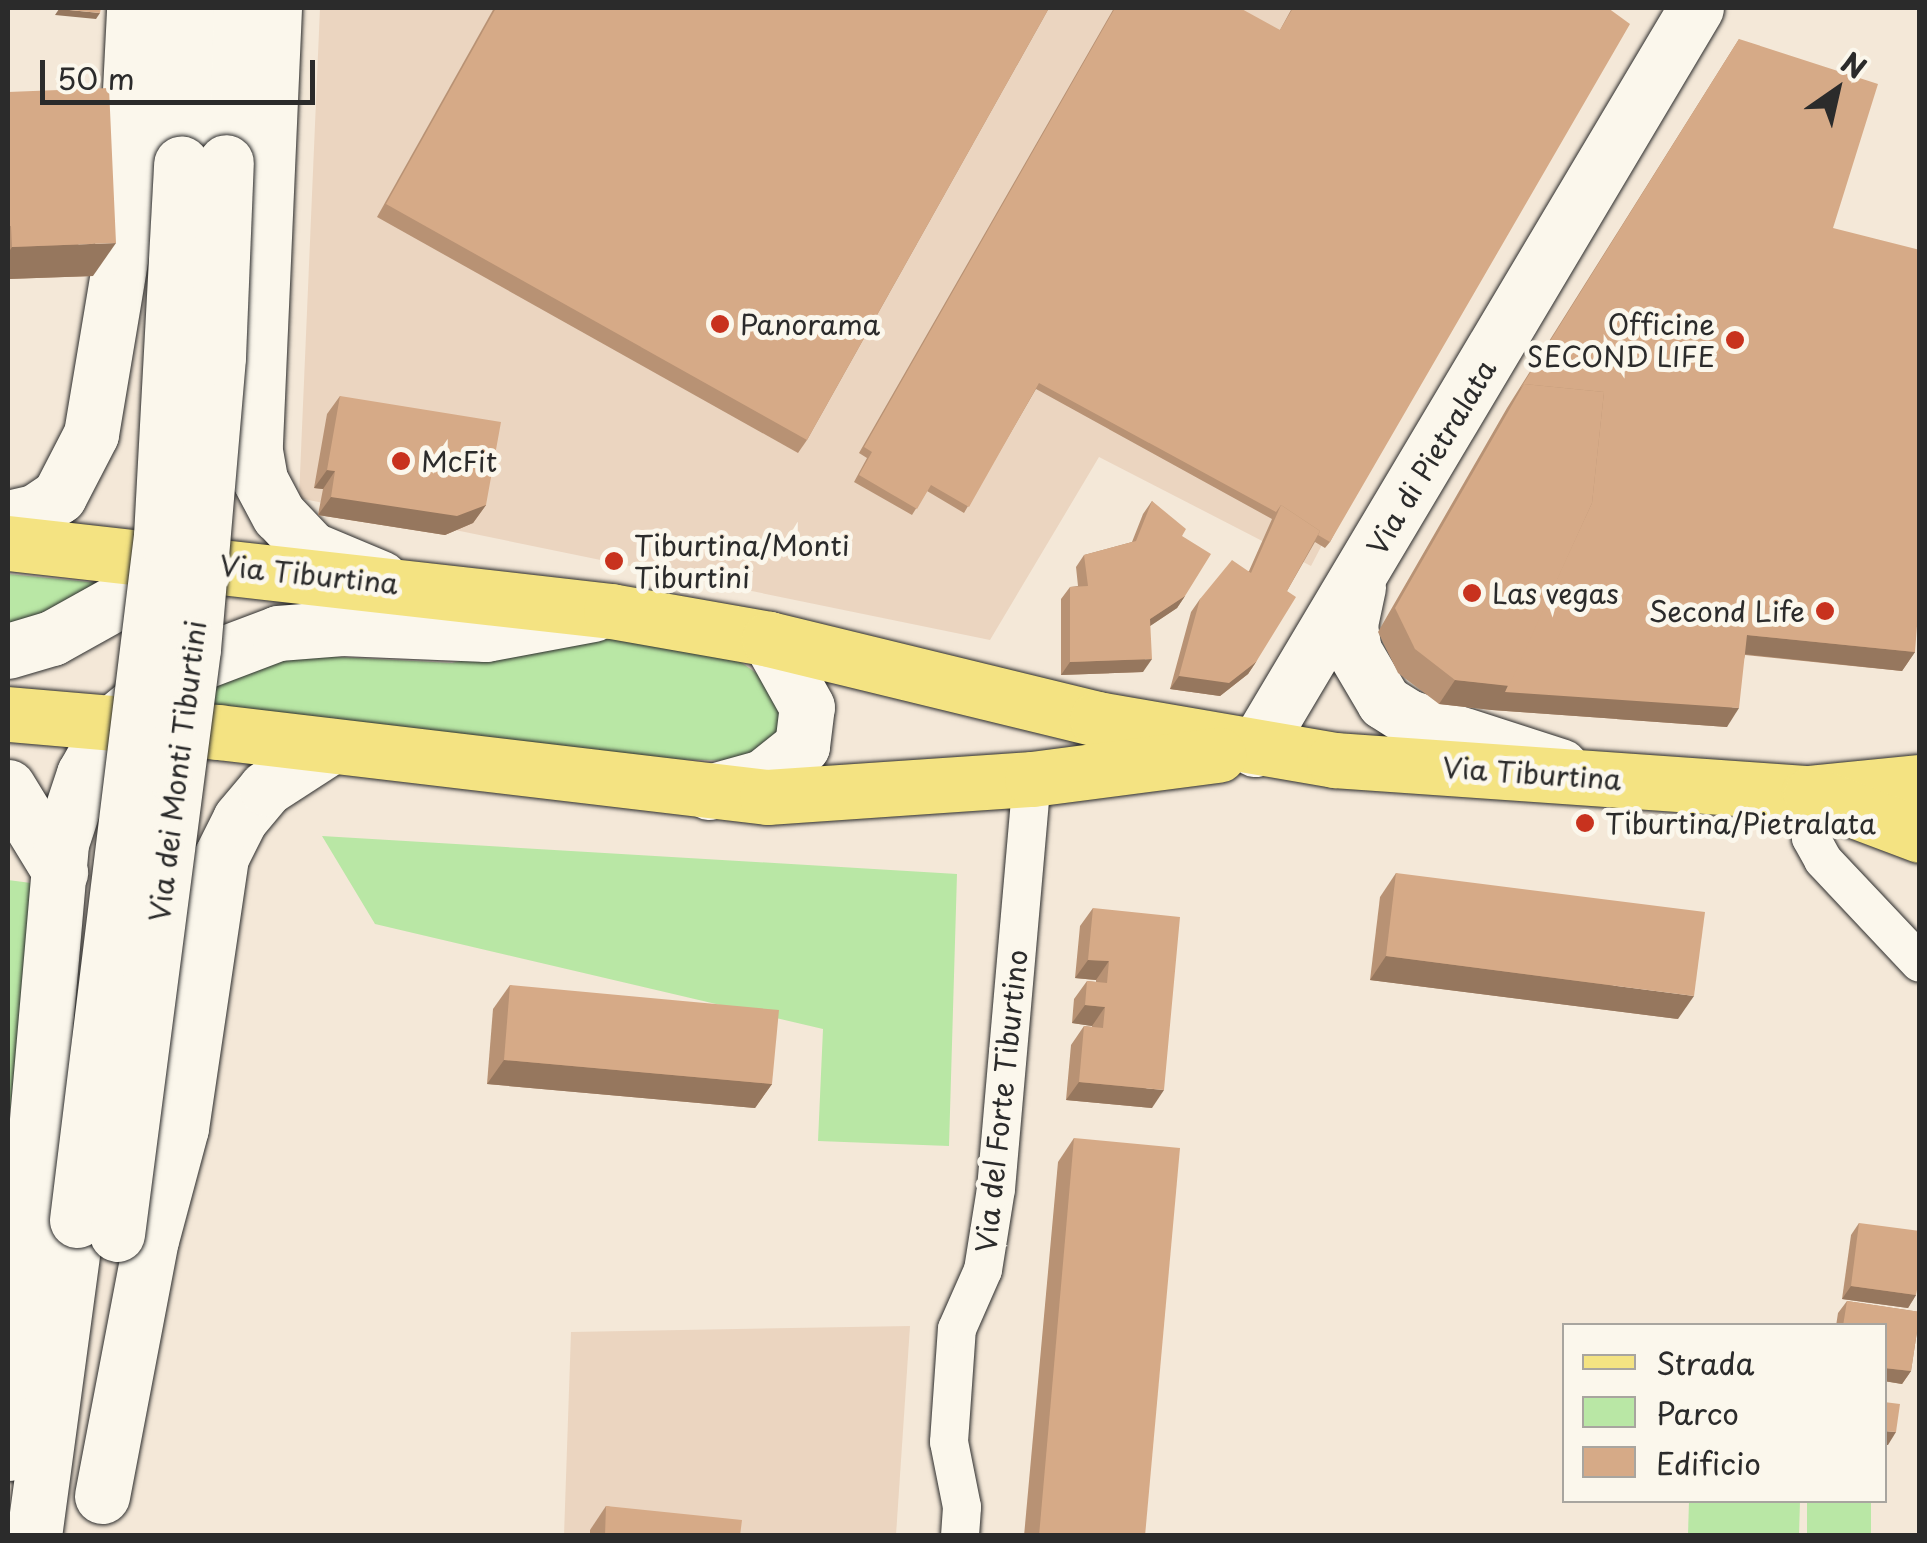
<!DOCTYPE html>
<style>
body{margin:0}
#map{position:relative;width:1927px;height:1543px;overflow:hidden;background:#f4e8d8;font-family:"Playpen Sans",sans-serif}
div>[style]{position:absolute}
[style*='--x']{left:calc(var(--x)*1px);top:calc(var(--y)*1px);width:calc(var(--w)*1px);rotate:calc(var(--a)*1deg)}
.built>*{inset:0;background:#ebd5c0}
.green>*{inset:0;background:#b9e7a5}
.roads{filter:drop-shadow(0 0 2px #2b2b2b) drop-shadow(0 0 2px #2b2b2b)}
.street>*{height:38px;margin:-19px;padding:0 19px;transform-origin:19px;border-radius:19px;background:#fbf7ec}
.secondary>*{height:55px;margin:-27.5px;padding:0 27.5px;transform-origin:27.5px;border-radius:27.5px;background:#fbf7ec}
.primary>*{height:55px;margin:-27.5px;padding:0 27.5px;transform-origin:27.5px;border-radius:27.5px;background:#f4e382}
.bridges{filter:drop-shadow(0 0 2px #2b2b2b) drop-shadow(0 0 2px #2b2b2b)}
.secondary-bridge>*{height:55px;margin:-27.5px;padding:0 27.5px;transform-origin:27.5px;border-radius:27.5px;background:#fbf7ec}
.wall>*{inset:0;background:#b89274}
.shaded-wall>*{inset:0;background:#96775e}
.building>*{inset:0;background:#d6aa87}
.dots>*{width:28px;height:28px;translate:-50% -50%;box-sizing:border-box;border:5px solid #fbf7ec;border-radius:50%}
span{translate:-50% -50%;white-space:nowrap;text-align:center;line-height:1.15;-webkit-text-stroke:10px #fbf7ec;paint-order:stroke}
.poi-label{font-size:28px;color:#2b2b2b}
.left{translate:0 -50%;text-align:left}
.right{translate:-100% -50%;text-align:right}
.street-label{font-size:28px;color:#2b2b2b}
.frame{position:absolute;inset:0;border:10px solid #2b2b2b;pointer-events:none}
.legend{position:absolute;left:1562px;top:1323px;width:325px;height:180px;box-sizing:border-box;background:#fbf7ec;border:2px solid #a8a59f;margin:0;padding:12px 18px;list-style:none;font-size:30px;color:#2b2b2b}
.legend li{display:flex;align-items:center;gap:20px;height:50px}
.legend b{width:50px;border:2px solid #a8a59f}
.north{position:absolute;left:1787px;top:40px;width:100px;height:100px;-webkit-text-stroke:8px #fbf7ec;paint-order:stroke;rotate:34deg;font-size:28px;font-weight:700;line-height:40px;text-align:center;color:#2b2b2b}
.north::after{content:'';display:block;margin:auto;width:35px;height:45px;background:#2b2b2b;clip-path:polygon(50% 0,100% 100%,50% 72%,0 100%)}
.scale{position:absolute;left:40px;top:60px;width:275px;height:45px;box-sizing:border-box;border:5px solid #2b2b2b;border-top:0;padding-left:12px;font-size:30px;line-height:35px;white-space:nowrap;color:#2b2b2b;-webkit-text-stroke:8px #fbf7ec;paint-order:stroke}
</style>
<div id="map">
<div class="built">
<i style="clip-path:polygon(320px 8px,1601px 8px,1311px 566px,1099px 457px,990px 640px,299px 498px)"></i>
<i style="clip-path:polygon(910px 1326px,896px 1535px,564px 1536px,571px 1332px)"></i>
</div>
<div class="green">
<i style="clip-path:polygon(8px 574px,99px 583px,55px 611px,8px 627px)"></i>
<i style="clip-path:polygon(574px 634px,609px 634px,734px 657px,767px 681px,783px 708px,783px 732px,745px 761px,606px 758px,182px 701px,210px 683px,299px 655px,452px 663px)"></i>
<i style="clip-path:polygon(322px 836px,957px 874px,949px 1146px,818px 1141px,823px 1029px,375px 924px)"></i>
<i style="clip-path:polygon(8px 880px,31px 883px,28px 969px,8px 1128px)"></i>
<i style="clip-path:polygon(1689px 1501px,1800px 1501px,1799px 1535px,1688px 1535px)"></i>
<i style="clip-path:polygon(1807px 1501px,1871px 1501px,1871px 1535px,1807px 1535px)"></i>
</div>
<div class="roads">
<div class="street">
<i style="--x:1808;--y:793;--w:45;--a:86.2"></i>
<i style="--x:1811;--y:838;--w:25;--a:61"></i>
<i style="--x:1823;--y:860;--w:141;--a:46.7"></i>
<i style="--x:960;--y:1536;--w:29;--a:-86"></i>
<i style="--x:962;--y:1507;--w:66;--a:-101.3"></i>
<i style="--x:949;--y:1442;--w:113;--a:-86"></i>
<i style="--x:957;--y:1329;--w:64;--a:-66.2"></i>
<i style="--x:983;--y:1270;--w:82;--a:-80.9"></i>
<i style="--x:996;--y:1189;--w:412;--a:-85"></i>
</div>
<div class="secondary">
<i style="--x:274;--y:8;--w:443;--a:92.5"></i>
<i style="--x:255;--y:451;--w:29;--a:80"></i>
<i style="--x:260;--y:480;--w:40;--a:62"></i>
<i style="--x:279;--y:515;--w:47;--a:46.7"></i>
<i style="--x:311;--y:549;--w:75;--a:22.8"></i>
<i style="--x:226;--y:162;--w:154;--a:-87.8"></i>
<i style="--x:181;--y:164;--w:156;--a:-88.2"></i>
<i style="--x:8;--y:518;--w:28;--a:-13"></i>
<i style="--x:35;--y:512;--w:29;--a:-34"></i>
<i style="--x:59;--y:496;--w:70;--a:-62.7"></i>
<i style="--x:91;--y:434;--w:189;--a:-80.5"></i>
<i style="--x:122;--y:248;--w:240;--a:-87.1"></i>
<i style="--x:1358;--y:587;--w:40;--a:102"></i>
<i style="--x:1350;--y:626;--w:25;--a:81"></i>
<i style="--x:1354;--y:651;--w:59;--a:59.5"></i>
<i style="--x:1384;--y:702;--w:28;--a:32"></i>
<i style="--x:1408;--y:717;--w:160;--a:17.9"></i>
<i style="--x:8;--y:651;--w:46;--a:-16.5"></i>
<i style="--x:52;--y:638;--w:129;--a:-29.1"></i>
<i style="--x:165;--y:575;--w:32;--a:-41"></i>
<i style="--x:1255;--y:749;--w:862;--a:-59.24"></i>
<i style="--x:8;--y:787;--w:100;--a:58.5"></i>
<i style="--x:709;--y:792;--w:56;--a:-15.5"></i>
<i style="--x:763;--y:777;--w:50;--a:-38.5"></i>
<i style="--x:802;--y:746;--w:39;--a:-83"></i>
<i style="--x:807;--y:707;--w:78;--a:-119.2"></i>
<i style="--x:8;--y:1453;--w:612;--a:-85.03"></i>
<i style="--x:61;--y:843;--w:73;--a:-71.6"></i>
<i style="--x:84;--y:774;--w:59;--a:-60.4"></i>
<i style="--x:113;--y:723;--w:80;--a:-39.4"></i>
<i style="--x:175;--y:672;--w:110;--a:-20.7"></i>
<i style="--x:278;--y:633;--w:64;--a:-4.5"></i>
<i style="--x:342;--y:628;--w:144;--a:2.4"></i>
<i style="--x:486;--y:634;--w:109;--a:-10.6"></i>
<i style="--x:102;--y:1496;--w:261;--a:-79.2"></i>
<i style="--x:151;--y:1240;--w:116;--a:-75"></i>
<i style="--x:181;--y:1128;--w:274;--a:-81.6"></i>
<i style="--x:221;--y:857;--w:42;--a:-63.4"></i>
<i style="--x:240;--y:819;--w:40;--a:-50"></i>
<i style="--x:266;--y:788;--w:77;--a:-32.9"></i>
<i style="--x:34;--y:1536;--w:319;--a:-82.3"></i>
</div>
<div class="primary">
<i style="--x:8;--y:543;--w:607;--a:6.43"></i>
<i style="--x:611;--y:611;--w:160;--a:10"></i>
<i style="--x:769;--y:639;--w:338;--a:13.7"></i>
<i style="--x:1097;--y:719;--w:241;--a:9.8"></i>
<i style="--x:1334;--y:760;--w:475;--a:4"></i>
<i style="--x:1808;--y:793;--w:113;--a:-5.6"></i>
<i style="--x:8;--y:714;--w:211;--a:4.9"></i>
<i style="--x:218;--y:732;--w:553;--a:6.75"></i>
<i style="--x:767;--y:797;--w:266;--a:-3.9"></i>
<i style="--x:1032;--y:779;--w:188;--a:-7.4"></i>
<i style="--x:1811;--y:794;--w:116;--a:20.6"></i>
</div>
</div>
<div class="bridges">
<div class="secondary-bridge">
<i style="--x:77;--y:1220;--w:689;--a:-83"></i>
<i style="--x:161;--y:536;--w:373;--a:-86.9"></i>
<i style="--x:117;--y:1234;--w:590;--a:-82.6"></i>
<i style="--x:193;--y:649;--w:293;--a:-85.1"></i>
<i style="--x:218;--y:357;--w:195;--a:-87.7"></i>
</div>
</div>
<div class="wall">
<i style="clip-path:polygon(494px 8px,1049px 8px,807px 440px,798px 453px,377px 217px)"></i>
<i style="clip-path:polygon(1114px 8px,1280px 30px,1292px 8px,1608px 8px,1330px 542px,1325px 548px,1315px 542px,1287px 591px,1256px 662px,1248px 674px,1220px 696px,1170px 689px,1191px 612px,1200px 599px,1249px 571px,1272px 519px,1036px 389px,964px 513px,927px 491px,912px 515px,854px 482px,867px 458px,859px 453px)"></i>
<i style="clip-path:polygon(1739px 39px,1833px 228px,1915px 652px,1902px 671px,1745px 655px,1727px 727px,1492px 710px,1439px 704px,1398px 673px,1378px 632px,1507px 408px)"></i>
<i style="clip-path:polygon(8px 92px,93px 276px,8px 279px)"></i>
<i style="clip-path:polygon(340px 396px,486px 505px,473px 523px,445px 535px,318px 515px,323px 489px,314px 488px,327px 414px)"></i>
<i style="clip-path:polygon(1152px 501px,1182px 536px,1185px 596px,1177px 608px,1150px 626px,1143px 672px,1061px 675px,1061px 599px,1070px 587px,1078px 586px,1076px 567px,1084px 555px,1132px 542px,1143px 514px)"></i>
<i style="clip-path:polygon(1396px 873px,1678px 1019px,1370px 980px,1380px 897px)"></i>
<i style="clip-path:polygon(1093px 908px,1152px 1108px,1066px 1100px,1071px 1045px,1084px 1026px,1092px 1027px,1092px 1026px,1072px 1023px,1074px 999px,1087px 981px,1096px 982px,1096px 980px,1075px 978px,1080px 926px)"></i>
<i style="clip-path:polygon(510px 985px,772px 1084px,755px 1108px,487px 1084px,493px 1009px)"></i>
<i style="clip-path:polygon(1074px 1138px,1145px 1536px,1024px 1536px,1058px 1162px)"></i>
<i style="clip-path:polygon(1859px 1223px,1916px 1295px,1908px 1308px,1842px 1299px,1851px 1235px)"></i>
<i style="clip-path:polygon(1847px 1301px,1920px 1312px,1911px 1371px,1902px 1384px,1884px 1381px,1884px 1326px,1836px 1326px,1838px 1313px)"></i>
<i style="clip-path:polygon(606px 1506px,740px 1536px,590px 1536px,590px 1530px)"></i>
</div>
<div class="shaded-wall">
<i style="clip-path:polygon(59px 9px,100px 13px,96px 19px,55px 15px)"></i>
<i style="clip-path:polygon(116px 243px,93px 276px,8px 279px,8px 253px,12px 247px)"></i>
<i style="clip-path:polygon(327px 470px,335px 471px,323px 489px,314px 488px)"></i>
<i style="clip-path:polygon(331px 497px,486px 505px,473px 523px,445px 535px,318px 515px)"></i>
<i style="clip-path:polygon(1185px 596px,1177px 608px,1141px 632px,1150px 619px)"></i>
<i style="clip-path:polygon(1747px 635px,1915px 652px,1902px 671px,1734px 653px)"></i>
<i style="clip-path:polygon(1152px 659px,1143px 672px,1061px 675px,1070px 662px)"></i>
<i style="clip-path:polygon(1256px 662px,1248px 674px,1220px 696px,1170px 689px,1179px 676px)"></i>
<i style="clip-path:polygon(1455px 680px,1739px 708px,1727px 727px,1492px 710px,1439px 704px)"></i>
<i style="clip-path:polygon(1386px 956px,1694px 996px,1678px 1019px,1370px 980px)"></i>
<i style="clip-path:polygon(1088px 960px,1109px 961px,1096px 980px,1075px 978px)"></i>
<i style="clip-path:polygon(1085px 1005px,1105px 1007px,1092px 1026px,1072px 1023px)"></i>
<i style="clip-path:polygon(504px 1060px,772px 1084px,755px 1108px,487px 1084px)"></i>
<i style="clip-path:polygon(1079px 1082px,1164px 1090px,1152px 1108px,1066px 1100px)"></i>
<i style="clip-path:polygon(1851px 1286px,1916px 1295px,1908px 1308px,1842px 1299px)"></i>
<i style="clip-path:polygon(1884px 1368px,1911px 1371px,1902px 1384px,1884px 1381px)"></i>
<i style="clip-path:polygon(1884px 1431px,1896px 1432px,1888px 1445px,1884px 1445px)"></i>
</div>
<div class="building">
<i style="clip-path:polygon(60px 8px,101px 8px,100px 13px,59px 9px)"></i>
<i style="clip-path:polygon(496px 8px,1049px 8px,807px 440px,386px 204px)"></i>
<i style="clip-path:polygon(1115px 8px,1240px 8px,1280px 30px,1293px 8px,1608px 8px,1630px 24px,1330px 542px,1318px 535px,1320px 531px,1281px 505px,1276px 512px,1039px 383px,969px 507px,931px 485px,917px 509px,859px 475px,872px 452px,864px 447px)"></i>
<i style="clip-path:polygon(1739px 39px,1878px 84px,1833px 228px,1920px 250px,1920px 587px,1915px 652px,1747px 635px,1739px 708px,1505px 692px,1592px 503px,1604px 392px,1524px 384px,1520px 389px)"></i>
<i style="clip-path:polygon(109px 88px,116px 243px,12px 247px,11px 226px,8px 226px,8px 92px)"></i>
<i style="clip-path:polygon(1524px 384px,1604px 392px,1592px 503px,1509px 686px,1455px 680px,1415px 649px,1395px 608px)"></i>
<i style="clip-path:polygon(340px 396px,501px 422px,486px 505px,457px 516px,331px 497px,335px 471px,327px 470px)"></i>
<i style="clip-path:polygon(1152px 501px,1186px 529px,1182px 536px,1211px 554px,1185px 596px,1150px 619px,1152px 659px,1070px 662px,1070px 587px,1088px 586px,1084px 555px,1136px 541px)"></i>
<i style="clip-path:polygon(1281px 505px,1320px 531px,1287px 591px,1296px 597px,1256px 662px,1229px 683px,1179px 676px,1200px 599px,1232px 560px,1251px 573px)"></i>
<i style="clip-path:polygon(1396px 873px,1705px 912px,1694px 996px,1386px 956px)"></i>
<i style="clip-path:polygon(1093px 908px,1180px 917px,1164px 1090px,1079px 1082px,1084px 1026px,1103px 1028px,1105px 1007px,1085px 1005px,1087px 981px,1107px 983px,1109px 961px,1088px 960px)"></i>
<i style="clip-path:polygon(510px 985px,779px 1010px,772px 1084px,504px 1060px)"></i>
<i style="clip-path:polygon(1074px 1138px,1180px 1148px,1145px 1536px,1039px 1536px)"></i>
<i style="clip-path:polygon(1859px 1223px,1920px 1231px,1920px 1273px,1916px 1295px,1851px 1286px)"></i>
<i style="clip-path:polygon(1847px 1301px,1920px 1312px,1911px 1371px,1884px 1368px,1884px 1326px,1843px 1326px)"></i>
<i style="clip-path:polygon(1884px 1402px,1900px 1404px,1896px 1432px,1884px 1431px)"></i>
<i style="clip-path:polygon(606px 1506px,742px 1520px,740px 1536px,605px 1536px)"></i>
</div>
<div class="dots">
<i style="left:720px;top:324px;background:#c8321e"></i>
<i style="left:1735px;top:340px;background:#c8321e"></i>
<i style="left:401px;top:461px;background:#c8321e"></i>
<i style="left:614px;top:561px;background:#c8321e"></i>
<i style="left:1472px;top:593px;background:#c8321e"></i>
<i style="left:1825px;top:611px;background:#c8321e"></i>
<i style="left:1585px;top:823px;background:#c8321e"></i>
</div>
<div class="poi-label">
<span class="left" style="left:740px;top:324px">Panorama</span>
<span class="right" style="left:1715px;top:340px">Officine<br>SECOND LIFE</span>
<span class="left" style="left:421px;top:461px">McFit</span>
<span class="left" style="left:634px;top:561px">Tiburtina/Monti<br>Tiburtini</span>
<span class="left" style="left:1492px;top:593px">Las vegas</span>
<span class="right" style="left:1805px;top:611px">Second Life</span>
<span class="left" style="left:1605px;top:823px">Tiburtina/Pietralata</span>
</div>
<div class="street-label">
<span style="left:1431px;top:457px;rotate:-59deg">Via di Pietralata</span>
<span style="left:309px;top:574px;rotate:6deg">Via Tiburtina</span>
<span style="left:177px;top:771px;rotate:-83deg">Via dei Monti Tiburtini</span>
<span style="left:1532px;top:773px;rotate:4deg">Via Tiburtina</span>
<span style="left:1001px;top:1101px;rotate:-84deg">Via del Forte Tiburtino</span>
</div>
<div class="frame"></div>
<ul class="legend">
<li><b style="height:12px;background:#f4e382"></b>Strada</li>
<li><b style="height:28px;background:#b9e7a5"></b>Parco</li>
<li><b style="height:28px;background:#d6aa87"></b>Edificio</li>
</ul>
<div class="north">N</div>
<div class="scale">50 m</div>
</div>
